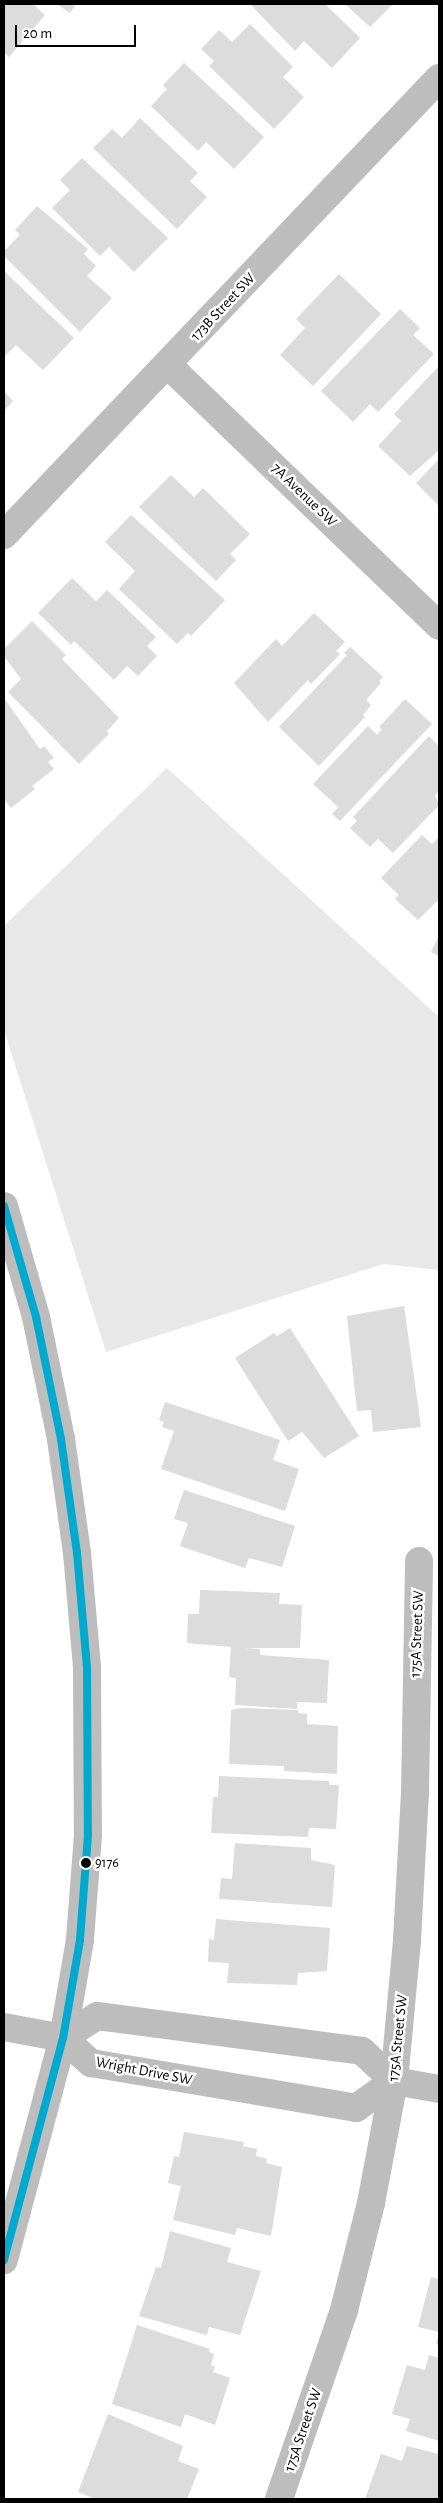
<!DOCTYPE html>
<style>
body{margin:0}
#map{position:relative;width:443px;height:2503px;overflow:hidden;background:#fff;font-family:"Alegreya Sans",sans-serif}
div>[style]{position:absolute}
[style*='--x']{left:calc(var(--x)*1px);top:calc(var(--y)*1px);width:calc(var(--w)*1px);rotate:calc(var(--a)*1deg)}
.green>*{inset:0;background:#e8e8e8}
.building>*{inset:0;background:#dcdcdc}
.minor>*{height:28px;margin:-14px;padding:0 14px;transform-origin:14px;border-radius:14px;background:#bdbdbd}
.tertiary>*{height:28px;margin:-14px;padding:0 14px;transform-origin:14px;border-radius:14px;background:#bdbdbd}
.bus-1>*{height:8px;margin:-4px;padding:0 4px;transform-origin:4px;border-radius:4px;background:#00a9ce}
.dots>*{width:14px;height:14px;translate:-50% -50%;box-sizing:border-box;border:2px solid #fff;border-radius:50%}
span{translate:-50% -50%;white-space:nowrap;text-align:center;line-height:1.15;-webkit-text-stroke:5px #fff;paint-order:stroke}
.bus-label{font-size:14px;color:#000}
.left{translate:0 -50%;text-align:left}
.street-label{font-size:15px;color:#000}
.frame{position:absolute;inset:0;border:5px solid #000;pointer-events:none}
.scale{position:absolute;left:15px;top:25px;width:121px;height:22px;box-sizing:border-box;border:2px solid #000;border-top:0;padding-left:6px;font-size:15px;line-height:18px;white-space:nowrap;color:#000;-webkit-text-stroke:4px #fff;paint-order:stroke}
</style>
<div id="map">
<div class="green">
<i style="clip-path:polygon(167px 768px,439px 1017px,439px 1270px,383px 1264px,106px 1352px,4px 1030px,4px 926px)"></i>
</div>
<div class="building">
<i style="clip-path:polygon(4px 4px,33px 4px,45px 15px,9px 57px,4px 52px)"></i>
<i style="clip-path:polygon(57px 4px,76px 4px,70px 13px)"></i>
<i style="clip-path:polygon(250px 4px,325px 4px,360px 38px,332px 68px,304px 41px,295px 51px)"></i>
<i style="clip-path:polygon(345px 4px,393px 4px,370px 27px)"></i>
<i style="clip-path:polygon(250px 24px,293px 67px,283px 77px,304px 97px,274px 129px,209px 66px,214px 61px,201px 49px,219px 30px,232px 42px)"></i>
<i style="clip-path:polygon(184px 63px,264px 137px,234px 169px,206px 142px,198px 151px,151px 106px,167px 89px,163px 85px)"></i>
<i style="clip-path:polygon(140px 118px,198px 173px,190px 181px,207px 197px,177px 229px,93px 148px,112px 129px,122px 138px)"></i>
<i style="clip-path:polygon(82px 158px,168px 238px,134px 272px,109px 247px,100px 256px,52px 208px,70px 190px,60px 180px)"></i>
<i style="clip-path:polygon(37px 206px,88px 249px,84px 254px,96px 266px,87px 276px,112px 298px,80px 332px,4px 256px,4px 251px,20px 235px,15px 230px)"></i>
<i style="clip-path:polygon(4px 271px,74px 338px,43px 370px,16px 345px,4px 357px)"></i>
<i style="clip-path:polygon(339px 274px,381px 314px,313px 386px,280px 355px,305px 328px,296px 319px)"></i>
<i style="clip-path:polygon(400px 309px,420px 328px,413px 335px,434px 354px,378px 412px,370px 404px,353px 422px,321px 391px)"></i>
<i style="clip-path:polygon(439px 366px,439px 450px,410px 476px,378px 446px,401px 421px,394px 414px)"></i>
<i style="clip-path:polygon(4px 391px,13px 401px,4px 411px)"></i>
<i style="clip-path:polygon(439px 459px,439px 506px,416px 483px)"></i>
<i style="clip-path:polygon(171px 475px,194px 497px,203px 488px,250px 534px,230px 554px,236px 560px,216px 581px,139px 507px)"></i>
<i style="clip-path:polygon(131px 515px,225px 600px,191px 636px,188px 633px,177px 644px,119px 589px,135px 571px,105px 542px)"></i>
<i style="clip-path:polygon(72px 578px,96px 601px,107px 590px,156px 637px,147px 646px,157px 656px,138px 676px,127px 666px,114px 680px,74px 641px,71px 645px,38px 613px)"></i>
<i style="clip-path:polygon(314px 613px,345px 642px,336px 651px,340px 654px,311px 684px,308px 680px,268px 722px,234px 683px,276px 639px,282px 646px)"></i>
<i style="clip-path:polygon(32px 621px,66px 655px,62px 659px,119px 718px,107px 731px,109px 734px,79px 764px,8px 692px,21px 679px,4px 656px,4px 649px)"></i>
<i style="clip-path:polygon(350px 647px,383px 677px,379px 681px,381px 683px,366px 700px,371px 705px,363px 715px,365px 717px,319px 766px,279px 727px,347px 655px,344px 653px)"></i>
<i style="clip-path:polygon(4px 698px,40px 749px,44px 746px,54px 758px,48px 762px,54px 769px,32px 786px,35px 789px,11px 808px,4px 799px)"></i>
<i style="clip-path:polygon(405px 699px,432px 724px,340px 821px,332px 814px,338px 807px,313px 784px,368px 726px,377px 735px,382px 729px,379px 727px)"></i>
<i style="clip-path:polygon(429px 736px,439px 746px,439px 791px,435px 795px,439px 805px,393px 853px,378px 839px,370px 847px,350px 828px,357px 821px,353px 817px)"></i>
<i style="clip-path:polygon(422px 835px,432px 844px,439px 837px,439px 899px,418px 920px,395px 899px,399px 895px,381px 878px)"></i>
<i style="clip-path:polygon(439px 936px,439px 956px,431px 952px)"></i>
<i style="clip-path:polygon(404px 1306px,421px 1427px,373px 1432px,371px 1410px,357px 1411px,347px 1316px)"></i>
<i style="clip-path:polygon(290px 1328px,359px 1436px,324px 1458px,302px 1432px,288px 1441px,235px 1358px,274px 1333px,277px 1336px)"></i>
<i style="clip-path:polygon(165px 1402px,280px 1440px,273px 1460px,299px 1469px,285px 1511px,161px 1469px,174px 1431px,162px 1427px,164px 1422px,159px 1420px)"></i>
<i style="clip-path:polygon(184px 1490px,295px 1526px,282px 1567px,249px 1558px,245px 1568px,180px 1546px,188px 1523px,174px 1519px)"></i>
<i style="clip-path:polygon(200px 1590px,280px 1593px,279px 1604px,302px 1605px,300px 1648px,244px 1648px,260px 1649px,260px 1655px,329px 1660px,327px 1703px,297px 1702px,297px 1709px,235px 1705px,236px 1678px,229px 1677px,231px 1647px,187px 1643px,188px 1614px,199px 1614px)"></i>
<i style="clip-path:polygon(241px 1708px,298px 1710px,298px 1713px,307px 1714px,307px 1724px,338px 1726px,337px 1774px,284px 1771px,284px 1766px,229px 1764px,231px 1710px)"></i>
<i style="clip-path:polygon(219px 1776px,329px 1781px,329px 1785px,339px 1785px,336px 1829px,309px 1828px,308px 1837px,211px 1833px,213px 1797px,218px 1797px)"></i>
<i style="clip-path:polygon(235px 1843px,311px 1848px,311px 1860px,335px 1865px,332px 1907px,219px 1899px,221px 1878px,232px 1879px)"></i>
<i style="clip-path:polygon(216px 1919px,330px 1928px,327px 1971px,298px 1973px,297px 1985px,227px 1983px,229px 1963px,208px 1962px,209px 1939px,214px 1940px)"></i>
<i style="clip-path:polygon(184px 2132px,244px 2142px,243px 2146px,257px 2149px,256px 2156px,267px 2159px,266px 2163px,282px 2167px,271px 2236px,237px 2228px,235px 2235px,173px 2220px,181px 2186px,168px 2183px,174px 2156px,179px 2157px)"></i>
<i style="clip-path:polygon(170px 2231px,231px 2248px,227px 2262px,261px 2271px,240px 2335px,209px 2327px,207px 2335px,139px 2316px,156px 2267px,161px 2268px)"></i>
<i style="clip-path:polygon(431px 2277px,439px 2279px,439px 2332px,418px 2327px)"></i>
<i style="clip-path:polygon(137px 2325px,210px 2349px,209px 2352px,214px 2354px,211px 2365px,215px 2367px,213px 2372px,230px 2378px,215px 2425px,185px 2414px,181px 2427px,112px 2404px)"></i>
<i style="clip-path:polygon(439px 2333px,439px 2345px,436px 2344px)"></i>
<i style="clip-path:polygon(429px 2355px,439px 2358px,439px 2441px,406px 2431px,410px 2419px,392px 2414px,407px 2365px,425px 2370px)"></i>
<i style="clip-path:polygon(108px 2414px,183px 2446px,178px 2461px,199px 2469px,187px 2499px,95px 2499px,78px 2492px)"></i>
<i style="clip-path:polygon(407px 2446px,439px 2454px,439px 2499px,365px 2499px,381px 2454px,402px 2461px)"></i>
</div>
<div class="minor">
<i style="--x:168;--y:365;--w:376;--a:43.9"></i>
<i style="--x:4;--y:535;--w:631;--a:-46.41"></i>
<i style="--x:4;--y:2027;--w:60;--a:10.6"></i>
<i style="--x:279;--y:2499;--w:200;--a:-71"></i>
<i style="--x:344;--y:2310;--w:110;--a:-75.8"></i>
<i style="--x:371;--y:2203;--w:124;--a:-79.3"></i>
<i style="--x:394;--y:2081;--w:142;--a:-84.7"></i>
<i style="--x:407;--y:1940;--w:147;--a:-86.9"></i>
<i style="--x:415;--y:1793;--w:232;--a:-89"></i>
</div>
<div class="tertiary">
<i style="--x:4;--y:1206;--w:116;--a:73.9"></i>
<i style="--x:36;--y:1317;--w:125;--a:78.4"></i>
<i style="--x:61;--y:1439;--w:115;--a:82"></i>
<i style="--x:77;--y:1553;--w:114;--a:85"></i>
<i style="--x:87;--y:1667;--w:168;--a:89.7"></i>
<i style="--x:88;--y:1835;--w:105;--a:94.4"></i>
<i style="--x:80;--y:1940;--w:99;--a:99.8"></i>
<i style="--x:63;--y:2038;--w:230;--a:104.9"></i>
<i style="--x:63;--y:2038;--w:40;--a:-32.9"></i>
<i style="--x:97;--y:2016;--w:267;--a:7.5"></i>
<i style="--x:362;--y:2051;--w:44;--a:43.2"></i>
<i style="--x:394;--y:2081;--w:46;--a:10.1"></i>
<i style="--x:63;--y:2038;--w:38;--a:42"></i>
<i style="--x:91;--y:2063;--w:269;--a:9.6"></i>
<i style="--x:356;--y:2108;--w:47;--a:-35.4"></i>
</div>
<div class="bus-1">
<i style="--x:4;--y:1206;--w:116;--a:73.9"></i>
<i style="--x:36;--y:1317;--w:125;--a:78.4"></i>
<i style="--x:61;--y:1439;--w:115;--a:82"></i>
<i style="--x:77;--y:1553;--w:114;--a:85"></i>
<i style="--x:87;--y:1667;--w:168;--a:89.7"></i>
<i style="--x:88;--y:1835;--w:105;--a:94.4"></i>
<i style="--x:80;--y:1940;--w:99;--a:99.8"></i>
<i style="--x:63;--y:2038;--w:230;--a:104.9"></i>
</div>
<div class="dots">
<i style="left:86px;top:1863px;background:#000"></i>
</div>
<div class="bus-label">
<span class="left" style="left:95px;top:1863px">9176</span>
</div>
<div class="street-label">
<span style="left:223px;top:307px;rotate:-47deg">173B Street SW</span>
<span style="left:304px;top:495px;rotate:44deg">7A Avenue SW</span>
<span style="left:417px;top:1634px;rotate:-88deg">175A Street SW</span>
<span style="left:398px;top:2038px;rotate:-84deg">175A Street SW</span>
<span style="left:144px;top:2071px;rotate:11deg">Wright Drive SW</span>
<span style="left:303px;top:2430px;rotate:-71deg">175A Street SW</span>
</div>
<div class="frame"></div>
<div class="scale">20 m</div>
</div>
